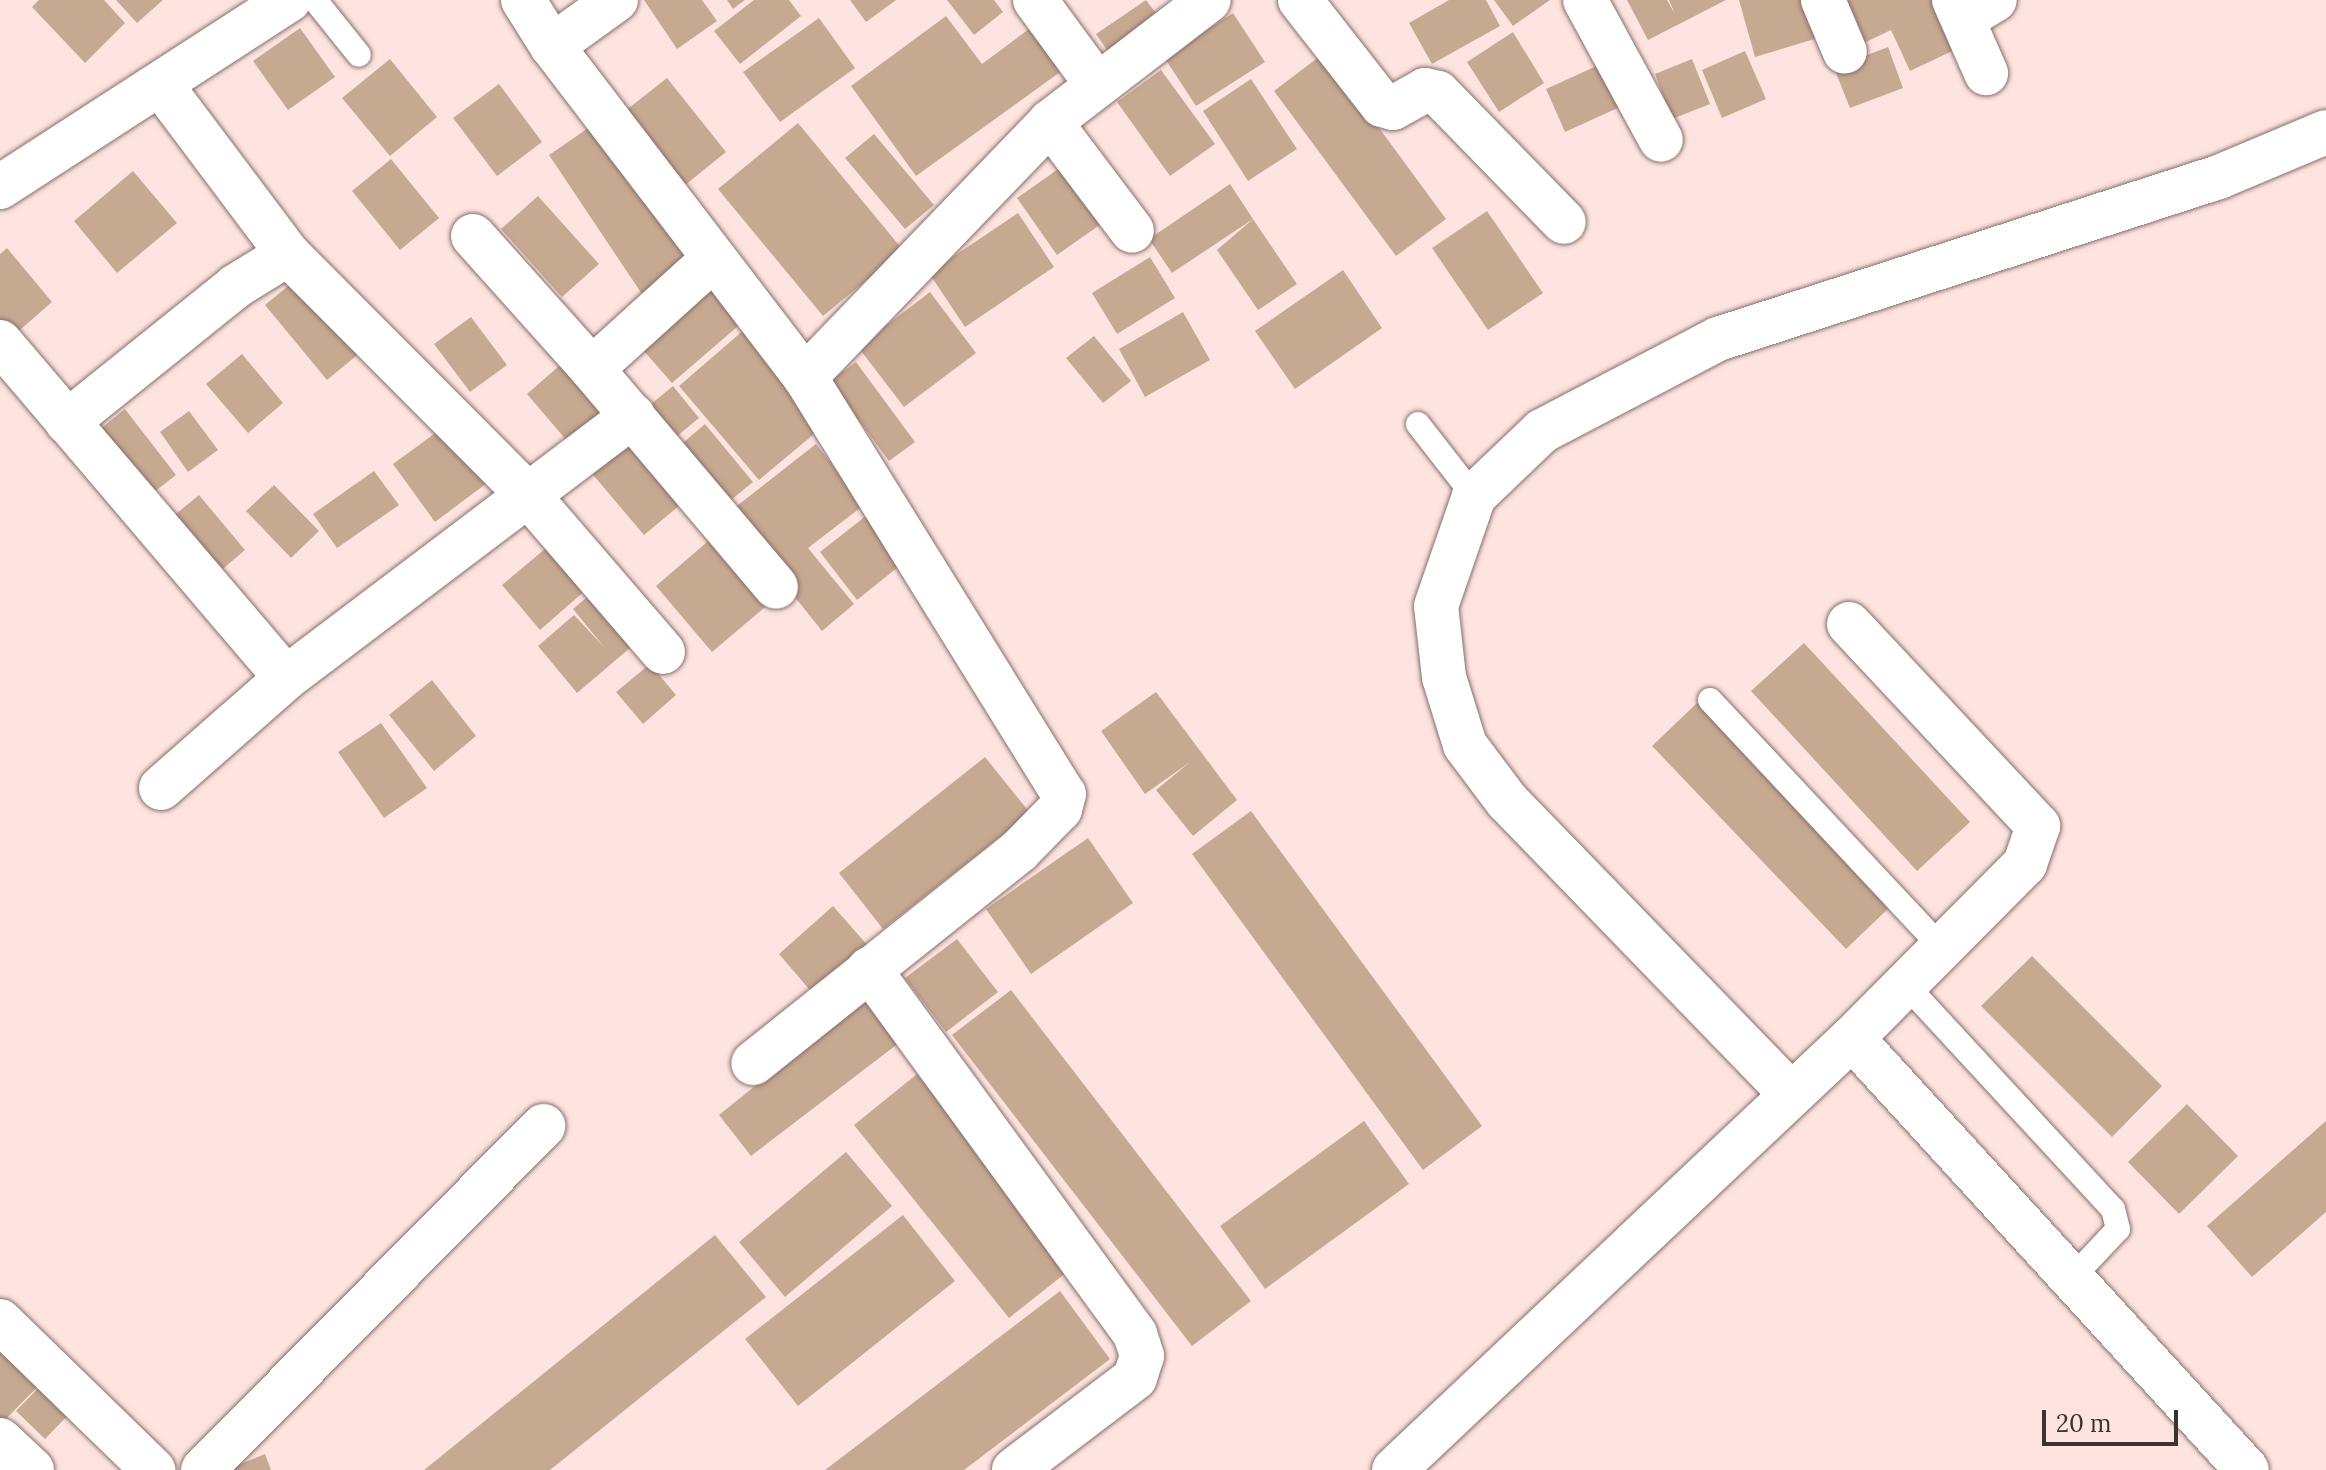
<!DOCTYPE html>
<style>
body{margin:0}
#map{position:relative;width:2326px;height:1470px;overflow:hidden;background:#fde4e0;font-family:Lora,serif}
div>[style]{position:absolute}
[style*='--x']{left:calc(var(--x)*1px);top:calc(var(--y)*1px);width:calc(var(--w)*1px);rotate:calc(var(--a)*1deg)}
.building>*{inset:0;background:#c6a991}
.roads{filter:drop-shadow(0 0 2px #886e69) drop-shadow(0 0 2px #886e69)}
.lane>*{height:24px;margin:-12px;padding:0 12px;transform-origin:12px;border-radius:12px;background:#fff}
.street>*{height:44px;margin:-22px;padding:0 22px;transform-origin:22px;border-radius:22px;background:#fff}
span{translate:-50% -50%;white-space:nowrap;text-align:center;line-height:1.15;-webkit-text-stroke:8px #fde4e0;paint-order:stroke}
.scale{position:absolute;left:2042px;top:1410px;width:136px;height:36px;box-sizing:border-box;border:4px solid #3d3230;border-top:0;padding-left:10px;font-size:24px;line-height:28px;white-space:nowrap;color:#3d3230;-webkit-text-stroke:6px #fde4e0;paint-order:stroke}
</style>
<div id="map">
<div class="building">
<i style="clip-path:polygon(39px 0,104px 0,125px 23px,85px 63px,32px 7px)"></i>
<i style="clip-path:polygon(116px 0,163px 0,137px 23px)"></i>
<i style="clip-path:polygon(644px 0,702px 0,717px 21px,677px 49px)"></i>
<i style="clip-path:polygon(727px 0,745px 0,733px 9px)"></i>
<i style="clip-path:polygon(754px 0,789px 0,801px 16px,740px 64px,714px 31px)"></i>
<i style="clip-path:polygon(850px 0,896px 0,866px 22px)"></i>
<i style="clip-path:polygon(947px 0,994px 0,1003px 12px,974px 35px)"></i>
<i style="clip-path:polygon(1146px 0,1167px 28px,1116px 63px,1096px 34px)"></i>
<i style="clip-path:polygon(1449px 0,1486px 0,1500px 26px,1432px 64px,1409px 23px)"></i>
<i style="clip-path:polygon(1494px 0,1550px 0,1513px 26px)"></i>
<i style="clip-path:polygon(1627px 0,1667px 0,1675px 14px,1669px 0,1726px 0,1648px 40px)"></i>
<i style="clip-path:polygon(1739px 0,1807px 0,1818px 38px,1755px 57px)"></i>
<i style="clip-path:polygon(1826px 0,1945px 0,1965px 45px,1910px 71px,1891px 30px,1849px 50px)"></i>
<i style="clip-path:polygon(1233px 13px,1265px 62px,1196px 106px,1164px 57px)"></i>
<i style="clip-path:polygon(946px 16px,982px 64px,1033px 26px,1063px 70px,916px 176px,851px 86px)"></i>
<i style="clip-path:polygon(819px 18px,855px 68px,780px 122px,743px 72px)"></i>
<i style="clip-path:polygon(300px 28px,335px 77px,288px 110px,253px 61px)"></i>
<i style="clip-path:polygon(1513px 32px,1544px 83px,1499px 112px,1467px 62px)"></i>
<i style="clip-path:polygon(1888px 47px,1903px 88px,1850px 108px,1834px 68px)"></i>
<i style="clip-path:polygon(1745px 51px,1766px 99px,1722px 118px,1702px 70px)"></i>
<i style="clip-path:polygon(1324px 53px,1446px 219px,1396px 256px,1274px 91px)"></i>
<i style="clip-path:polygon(1614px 58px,1633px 101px,1565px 132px,1546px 89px)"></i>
<i style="clip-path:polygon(390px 59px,437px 117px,390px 156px,342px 98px)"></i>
<i style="clip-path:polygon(1692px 59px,1710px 104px,1672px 119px,1655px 74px)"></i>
<i style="clip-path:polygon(1161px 70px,1215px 144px,1170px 176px,1117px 102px)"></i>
<i style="clip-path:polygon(667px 78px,726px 152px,679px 190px,620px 115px)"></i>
<i style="clip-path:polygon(1251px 79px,1297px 149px,1248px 181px,1203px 111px)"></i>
<i style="clip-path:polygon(499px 84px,542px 142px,497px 176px,453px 118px)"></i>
<i style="clip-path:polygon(600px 120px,694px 259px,642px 294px,549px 155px)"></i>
<i style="clip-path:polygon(798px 123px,903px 250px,823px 316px,718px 189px)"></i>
<i style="clip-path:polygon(874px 134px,934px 205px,905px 229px,845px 158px)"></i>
<i style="clip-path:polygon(391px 159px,439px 218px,400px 250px,352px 191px)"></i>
<i style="clip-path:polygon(1064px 165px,1104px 222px,1057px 255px,1017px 198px)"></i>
<i style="clip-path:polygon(133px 171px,177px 223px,117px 273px,74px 221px)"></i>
<i style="clip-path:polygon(1230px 184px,1253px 219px,1172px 273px,1149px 239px)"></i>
<i style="clip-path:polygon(538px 196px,599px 264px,562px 297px,501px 229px)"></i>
<i style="clip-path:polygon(1487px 211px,1543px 293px,1488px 330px,1432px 248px)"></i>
<i style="clip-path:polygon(1018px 213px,1054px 267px,965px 327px,929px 273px)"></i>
<i style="clip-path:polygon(1253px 219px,1297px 284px,1258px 310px,1217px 250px)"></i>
<i style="clip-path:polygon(7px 248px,52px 302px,13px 336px,0 321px,0 254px)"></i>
<i style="clip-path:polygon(1150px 257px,1175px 298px,1117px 334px,1092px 293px)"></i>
<i style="clip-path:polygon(1343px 270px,1382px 328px,1295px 389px,1255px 331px)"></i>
<i style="clip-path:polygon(305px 272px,367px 347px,327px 380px,265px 305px)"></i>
<i style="clip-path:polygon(716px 287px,745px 320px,672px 383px,643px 350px)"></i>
<i style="clip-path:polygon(930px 292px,976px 353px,904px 407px,858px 347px)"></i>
<i style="clip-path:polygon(1183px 312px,1210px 360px,1145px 397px,1119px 349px)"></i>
<i style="clip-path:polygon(471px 317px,507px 365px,470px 392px,434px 344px)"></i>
<i style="clip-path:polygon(745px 329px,826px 424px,759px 480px,679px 386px)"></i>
<i style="clip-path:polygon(1094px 336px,1131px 381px,1103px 403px,1066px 358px)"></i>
<i style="clip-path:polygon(574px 353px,621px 408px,574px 449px,527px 394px)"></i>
<i style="clip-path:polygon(242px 354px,283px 403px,248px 433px,206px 384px)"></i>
<i style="clip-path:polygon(856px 362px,915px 442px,889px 461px,830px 381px)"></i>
<i style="clip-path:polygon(673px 386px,699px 418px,665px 446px,639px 414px)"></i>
<i style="clip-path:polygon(125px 409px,176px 475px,145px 499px,94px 434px)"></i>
<i style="clip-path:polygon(189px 411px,218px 450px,188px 472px,160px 432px)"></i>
<i style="clip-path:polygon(705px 424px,753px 482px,725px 505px,677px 448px)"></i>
<i style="clip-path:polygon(445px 426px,487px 483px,435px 522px,393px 464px)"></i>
<i style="clip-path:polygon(637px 430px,692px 495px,644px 535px,589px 470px)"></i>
<i style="clip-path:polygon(816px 444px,864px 505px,808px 548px,854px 604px,822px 631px,728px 513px)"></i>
<i style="clip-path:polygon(374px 471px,399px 505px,337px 548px,313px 514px)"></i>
<i style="clip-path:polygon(274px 485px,319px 531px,291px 558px,246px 511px)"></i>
<i style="clip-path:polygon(199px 495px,245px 550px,211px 579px,165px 523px)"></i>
<i style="clip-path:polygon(876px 508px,913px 555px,857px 600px,820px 552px)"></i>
<i style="clip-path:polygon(721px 530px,778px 596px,712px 652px,656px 586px)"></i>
<i style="clip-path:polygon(558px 538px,595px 582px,540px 630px,502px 585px)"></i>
<i style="clip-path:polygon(600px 586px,643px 637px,577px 693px,538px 646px,574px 615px,604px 647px,573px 609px)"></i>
<i style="clip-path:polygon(1804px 643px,1970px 822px,1917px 871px,1751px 691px)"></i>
<i style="clip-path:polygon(650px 664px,676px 695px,643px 724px,616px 692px)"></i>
<i style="clip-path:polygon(432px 680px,476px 736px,434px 771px,389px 715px)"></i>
<i style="clip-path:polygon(1156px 692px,1237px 800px,1193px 836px,1156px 790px,1190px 762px,1145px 794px,1101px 731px)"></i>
<i style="clip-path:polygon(1698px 702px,1891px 906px,1846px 949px,1652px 746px)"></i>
<i style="clip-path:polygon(381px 723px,427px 788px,384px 818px,338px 752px)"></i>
<i style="clip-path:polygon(985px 757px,1030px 813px,883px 929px,839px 873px)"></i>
<i style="clip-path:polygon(1251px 811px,1482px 1126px,1423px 1170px,1192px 854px)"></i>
<i style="clip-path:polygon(1088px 838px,1133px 903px,1031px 974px,986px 909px)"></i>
<i style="clip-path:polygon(833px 906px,876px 955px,821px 1003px,779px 954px)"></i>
<i style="clip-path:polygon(957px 939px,998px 992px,946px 1032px,905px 978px)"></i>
<i style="clip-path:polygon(2032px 956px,2162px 1086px,2112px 1137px,1981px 1006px)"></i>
<i style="clip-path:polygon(875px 989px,912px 1033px,751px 1156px,719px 1115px)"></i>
<i style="clip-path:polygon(1011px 990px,1251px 1301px,1192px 1346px,952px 1035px)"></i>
<i style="clip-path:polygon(917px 1074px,1072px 1268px,1009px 1318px,854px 1125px)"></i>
<i style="clip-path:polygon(2187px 1104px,2238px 1156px,2179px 1214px,2128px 1162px)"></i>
<i style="clip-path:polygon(1364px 1121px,1409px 1184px,1265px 1289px,1220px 1226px)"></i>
<i style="clip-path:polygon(2326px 1121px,2326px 1212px,2252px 1277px,2207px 1226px)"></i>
<i style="clip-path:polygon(846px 1152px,892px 1206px,785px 1297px,739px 1242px)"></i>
<i style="clip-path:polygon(903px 1215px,955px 1281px,798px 1406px,745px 1339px)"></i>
<i style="clip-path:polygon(715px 1235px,766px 1297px,550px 1470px,424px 1470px)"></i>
<i style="clip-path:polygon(1060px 1291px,1110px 1359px,964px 1470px,825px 1470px)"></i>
<i style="clip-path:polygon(0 1336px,45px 1379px,0 1425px)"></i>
<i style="clip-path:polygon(46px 1380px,75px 1408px,45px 1439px,16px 1411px)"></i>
<i style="clip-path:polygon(265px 1454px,271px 1470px,226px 1470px)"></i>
</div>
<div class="roads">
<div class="lane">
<i style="--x:315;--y:0;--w:70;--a:51.3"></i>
<i style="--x:1418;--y:424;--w:91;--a:52.1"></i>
<i style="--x:1710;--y:700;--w:341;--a:46.9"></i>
<i style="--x:1906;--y:985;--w:305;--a:47.3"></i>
<i style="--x:2113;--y:1209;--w:21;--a:76"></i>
<i style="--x:2118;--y:1229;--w:67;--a:133.2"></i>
</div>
<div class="street">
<i style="--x:523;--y:0;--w:54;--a:57.8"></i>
<i style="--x:616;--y:0;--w:79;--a:144.3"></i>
<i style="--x:552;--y:46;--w:417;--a:52.6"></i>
<i style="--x:805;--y:377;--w:491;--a:58.2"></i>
<i style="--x:1064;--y:794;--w:16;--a:105"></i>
<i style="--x:1060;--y:809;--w:59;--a:134.3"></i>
<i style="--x:1019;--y:851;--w:340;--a:141.4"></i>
<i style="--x:1035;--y:0;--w:102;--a:53.8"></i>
<i style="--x:1300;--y:0;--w:133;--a:52"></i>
<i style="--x:1382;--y:105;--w:11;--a:15"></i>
<i style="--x:1393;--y:108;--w:37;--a:-29"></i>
<i style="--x:1425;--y:90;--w:13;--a:13"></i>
<i style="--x:1438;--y:93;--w:180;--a:45.7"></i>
<i style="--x:1585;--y:0;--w:159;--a:61.5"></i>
<i style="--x:1823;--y:0;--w:56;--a:67.1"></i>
<i style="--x:1954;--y:0;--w:80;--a:66.3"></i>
<i style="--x:1963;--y:19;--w:37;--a:-31"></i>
<i style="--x:161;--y:85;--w:211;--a:53.1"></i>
<i style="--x:1050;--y:122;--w:136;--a:53"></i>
<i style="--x:0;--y:187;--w:344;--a:-32.9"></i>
<i style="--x:473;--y:236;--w:178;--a:48.2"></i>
<i style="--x:712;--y:260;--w:162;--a:137.8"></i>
<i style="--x:592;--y:369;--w:285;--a:49.8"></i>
<i style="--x:0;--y:342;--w:441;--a:49.6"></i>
<i style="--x:805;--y:377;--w:354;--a:-46.1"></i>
<i style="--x:1050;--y:122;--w:200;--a:-37.5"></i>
<i style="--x:67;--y:422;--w:217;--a:-38.8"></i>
<i style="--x:236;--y:286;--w:61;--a:-31.6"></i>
<i style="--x:288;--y:254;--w:340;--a:45.1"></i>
<i style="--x:528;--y:495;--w:207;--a:49.3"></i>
<i style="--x:1849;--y:624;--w:277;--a:46.9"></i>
<i style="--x:2038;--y:826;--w:40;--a:108.9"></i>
<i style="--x:2025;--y:864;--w:245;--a:134.8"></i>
<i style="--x:161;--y:788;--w:167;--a:-41.3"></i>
<i style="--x:286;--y:678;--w:435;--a:-37.1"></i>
<i style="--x:869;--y:969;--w:452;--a:53.9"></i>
<i style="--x:1135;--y:1334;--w:23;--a:72"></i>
<i style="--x:1142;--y:1356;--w:23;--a:108"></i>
<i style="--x:1135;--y:1378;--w:152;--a:142.8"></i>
<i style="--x:1791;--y:1094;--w:408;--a:-134.1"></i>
<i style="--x:1507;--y:801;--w:70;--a:-126.9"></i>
<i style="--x:1465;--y:745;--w:71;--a:-107.2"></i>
<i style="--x:1444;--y:677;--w:71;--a:-96.4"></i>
<i style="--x:1436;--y:606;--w:116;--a:-70.9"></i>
<i style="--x:1474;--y:496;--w:94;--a:-43.7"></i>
<i style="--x:1542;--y:431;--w:199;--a:-27.6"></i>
<i style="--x:1718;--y:339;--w:527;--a:-17.92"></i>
<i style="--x:2219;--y:177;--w:116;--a:-22.8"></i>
<i style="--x:0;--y:1321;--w:214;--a:44.2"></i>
<i style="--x:0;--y:1440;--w:44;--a:43.2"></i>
<i style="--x:203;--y:1470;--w:484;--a:-45.3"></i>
<i style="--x:1394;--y:1470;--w:630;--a:-43.33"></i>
<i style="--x:1852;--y:1038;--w:585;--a:47.56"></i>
</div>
</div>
<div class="scale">20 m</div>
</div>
